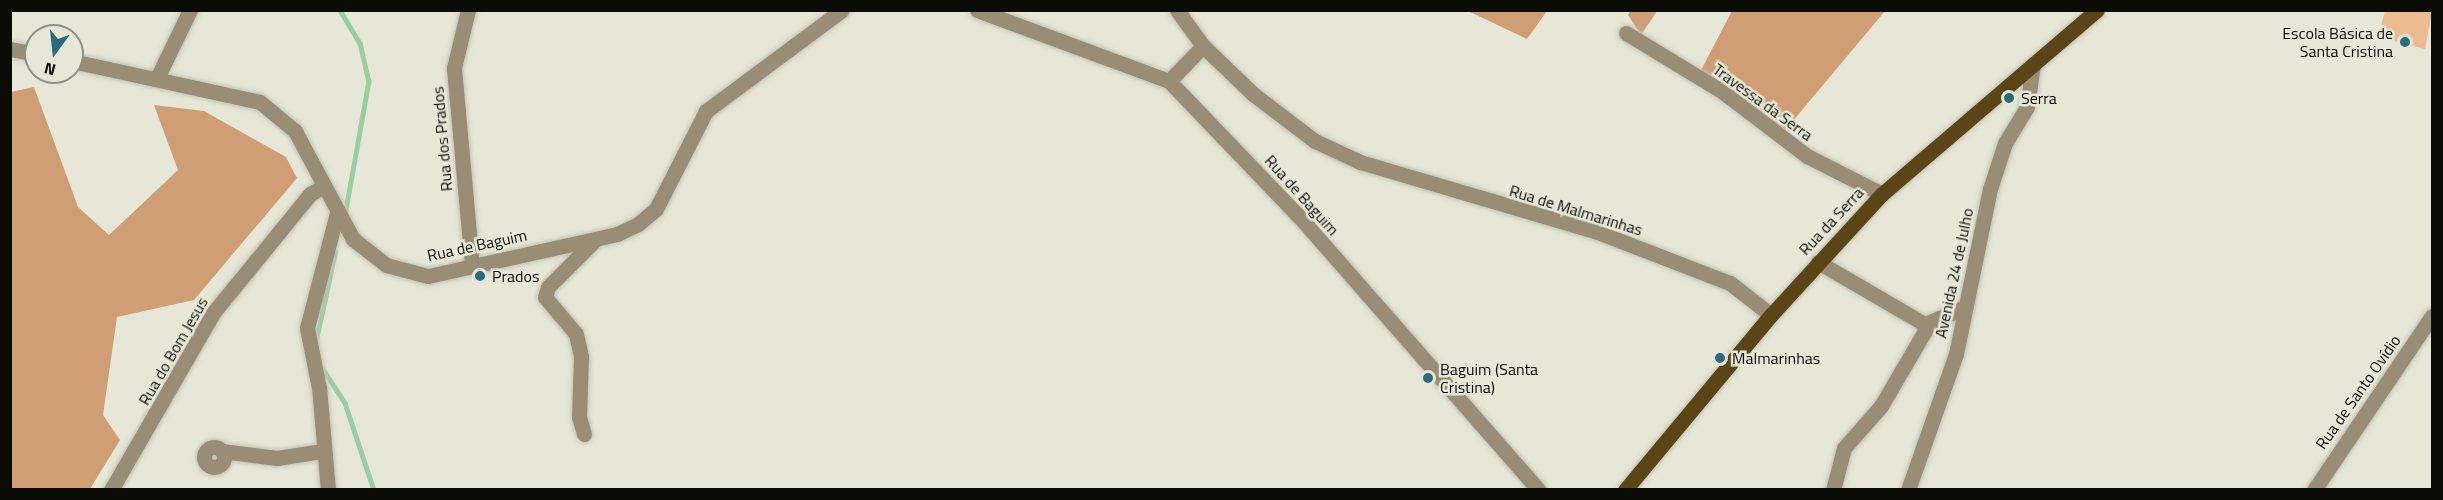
<!DOCTYPE html>
<meta charset="utf-8">
<style>
body{margin:0}
#map{position:relative;width:2443px;height:500px;overflow:hidden;background:#e7e7d7;font-family:"Titillium Web",sans-serif}
div>[style]{position:absolute}
[style*='--x']{left:calc(var(--x)*1px);top:calc(var(--y)*1px);width:calc(var(--w)*1px);rotate:calc(var(--a)*1deg)}
.green>*{inset:0;background:#edbb91}
.forest>*{inset:0;background:#d09e74}
.stream>*{height:4.5px;margin:-2.25px;padding:0 2.25px;transform-origin:2.25px;border-radius:2.25px;background:#99cea3}
.roads{filter:drop-shadow(0 0 2px #c4c4b6) drop-shadow(0 0 2px #c4c4b6)}
.minor>*{height:15px;margin:-7.5px;padding:0 7.5px;transform-origin:7.5px;border-radius:7.5px;background:#9a8d76}
.minor>.ring{margin:-7.5px;padding:0;box-sizing:content-box;background:none;border:15px solid #9a8d76;border-radius:50%}
.primary>*{height:15px;margin:-7.5px;padding:0 7.5px;transform-origin:7.5px;border-radius:7.5px;background:#5b4516}
.dots>*{width:16px;height:16px;translate:-50% -50%;box-sizing:border-box;border:3px solid #e7e7d7;border-radius:50%}
span{translate:-50% -50%;white-space:nowrap;text-align:center;line-height:1.15;-webkit-text-stroke:5px #e7e7d7;paint-order:stroke}
.poi-label{font-size:16px;color:#0c0c07}
.right{translate:-100% -50%;text-align:right}
.left{translate:0 -50%;text-align:left}
.street-label{font-size:16px;color:#0c0c07}
.frame{position:absolute;inset:0;border:12px solid #0c0c07;pointer-events:none}
.north{position:absolute;left:24px;top:24px;width:60px;height:60px;box-sizing:border-box;background:#e7e7d7;border:2px solid #8f8f84;border-radius:50%;rotate:195deg;font-size:16px;font-weight:700;line-height:24px;text-align:center;color:#0c0c07}
.north::after{content:'';display:block;margin:auto;width:21px;height:27px;background:#296d7d;clip-path:polygon(50% 0,100% 100%,50% 72%,0 100%)}
</style>
<div id="map">
<div class="green">
<i style="clip-path:polygon(2385px 11px,2432px 11px,2425px 49px,2378px 37px)"></i>
</div>
<div class="forest">
<i style="clip-path:polygon(1468px 11px,1547px 11px,1527px 39px)"></i>
<i style="clip-path:polygon(1630px 11px,1657px 11px,1641px 35px,1628px 15px)"></i>
<i style="clip-path:polygon(1732px 11px,1885px 11px,1782px 134px,1701px 70px)"></i>
<i style="clip-path:polygon(34px 87px,78px 207px,109px 235px,178px 170px,154px 105px,204px 111px,286px 157px,297px 178px,194px 300px,117px 317px,103px 415px,120px 440px,90px 489px,11px 489px,11px 92px)"></i>
</div>
<div class="stream">
<i style="--x:340;--y:10;--w:39;--a:59"></i>
<i style="--x:360;--y:43;--w:39;--a:77"></i>
<i style="--x:369;--y:81;--w:131;--a:100.1"></i>
<i style="--x:316;--y:340;--w:90;--a:-77.8"></i>
<i style="--x:323;--y:369;--w:40;--a:57.1"></i>
<i style="--x:345;--y:403;--w:92;--a:71.6"></i>
</div>
<div class="roads">
<div class="minor">
<i style="--x:468;--y:10;--w:60;--a:103.6"></i>
<i style="--x:454;--y:68;--w:199;--a:84.8"></i>
<i style="--x:977;--y:10;--w:205;--a:20.3"></i>
<i style="--x:1169;--y:81;--w:195;--a:46.2"></i>
<i style="--x:1304;--y:222;--w:356;--a:48.8"></i>
<i style="--x:1177;--y:10;--w:44;--a:54.2"></i>
<i style="--x:1203;--y:46;--w:69;--a:43.8"></i>
<i style="--x:1253;--y:94;--w:78;--a:37.2"></i>
<i style="--x:1315;--y:141;--w:50;--a:25"></i>
<i style="--x:1360;--y:162;--w:245;--a:16.4"></i>
<i style="--x:1595;--y:231;--w:145;--a:21.1"></i>
<i style="--x:1730;--y:283;--w:52;--a:38"></i>
<i style="--x:1626;--y:33;--w:114;--a:31.3"></i>
<i style="--x:1723;--y:92;--w:106;--a:37.3"></i>
<i style="--x:1807;--y:156;--w:84;--a:26.9"></i>
<i style="--x:10;--y:49;--w:26;--a:11"></i>
<i style="--x:72;--y:61;--w:192;--a:12.3"></i>
<i style="--x:260;--y:102;--w:45;--a:39.6"></i>
<i style="--x:295;--y:131;--w:123;--a:61.8"></i>
<i style="--x:353;--y:239;--w:42;--a:38.2"></i>
<i style="--x:386;--y:265;--w:43;--a:14.7"></i>
<i style="--x:428;--y:276;--w:194;--a:-12.5"></i>
<i style="--x:617;--y:234;--w:23;--a:-25"></i>
<i style="--x:638;--y:224;--w:23;--a:-40"></i>
<i style="--x:656;--y:209;--w:110;--a:-63"></i>
<i style="--x:706;--y:111;--w:169;--a:-36.6"></i>
<i style="--x:157;--y:78;--w:76;--a:-64.1"></i>
<i style="--x:1169;--y:81;--w:49;--a:-45.8"></i>
<i style="--x:1818;--y:262;--w:127;--a:30.2"></i>
<i style="--x:584;--y:434;--w:18;--a:-106"></i>
<i style="--x:579;--y:417;--w:61;--a:-88.1"></i>
<i style="--x:581;--y:356;--w:23;--a:-103"></i>
<i style="--x:576;--y:334;--w:48;--a:-130"></i>
<i style="--x:545;--y:297;--w:10;--a:-73"></i>
<i style="--x:548;--y:287;--w:68;--a:-45"></i>
<i class="ring" style="left:204px;top:447px;width:5px;height:5px"></i>
<i style="--x:222;--y:451;--w:55;--a:7.3"></i>
<i style="--x:277;--y:458;--w:46;--a:-8.8"></i>
<i style="--x:111;--y:490;--w:204;--a:-60"></i>
<i style="--x:213;--y:313;--w:154;--a:-50.8"></i>
<i style="--x:310;--y:194;--w:16;--a:-30"></i>
<i style="--x:328;--y:490;--w:102;--a:-95"></i>
<i style="--x:319;--y:388;--w:61;--a:-101.3"></i>
<i style="--x:307;--y:328;--w:119;--a:-75.4"></i>
<i style="--x:1833;--y:490;--w:43;--a:-75.3"></i>
<i style="--x:1844;--y:448;--w:56;--a:-48.6"></i>
<i style="--x:1881;--y:406;--w:97;--a:-59.7"></i>
<i style="--x:1930;--y:322;--w:36;--a:-23"></i>
<i style="--x:1908;--y:490;--w:144;--a:-70.6"></i>
<i style="--x:1956;--y:354;--w:168;--a:-78.4"></i>
<i style="--x:1990;--y:189;--w:48;--a:-71.9"></i>
<i style="--x:2005;--y:143;--w:42;--a:-58.6"></i>
<i style="--x:2027;--y:107;--w:43;--a:-82.1"></i>
<i style="--x:2314;--y:490;--w:210;--a:-55.9"></i>
</div>
<div class="primary">
<i style="--x:1625;--y:490;--w:228;--a:-50.2"></i>
<i style="--x:1771;--y:315;--w:164;--a:-47.5"></i>
<i style="--x:1882;--y:194;--w:283;--a:-40.6"></i>
</div>
</div>
<div class="dots">
<i style="left:2405px;top:42px;background:#296d7d"></i>
<i style="left:2009px;top:98px;background:#296d7d"></i>
<i style="left:480px;top:276px;background:#296d7d"></i>
<i style="left:1720px;top:358px;background:#296d7d"></i>
<i style="left:1428px;top:378px;background:#296d7d"></i>
</div>
<div class="poi-label">
<span class="right" style="left:2393px;top:42px">Escola Básica de<br>Santa Cristina</span>
<span class="left" style="left:2021px;top:98px">Serra</span>
<span class="left" style="left:492px;top:276px">Prados</span>
<span class="left" style="left:1732px;top:358px">Malmarinhas</span>
<span class="left" style="left:1440px;top:378px">Baguim (Santa<br>Cristina)</span>
</div>
<div class="street-label">
<span style="left:1763px;top:102px;rotate:36deg">Travessa da Serra</span>
<span style="left:442px;top:139px;rotate:-95deg">Rua dos Prados</span>
<span style="left:1302px;top:195px;rotate:48deg">Rua de Baguim</span>
<span style="left:1576px;top:210px;rotate:17deg">Rua de Malmarinhas</span>
<span style="left:1831px;top:221px;rotate:-47deg">Rua da Serra</span>
<span style="left:477px;top:245px;rotate:-12deg">Rua de Baguim</span>
<span style="left:1954px;top:273px;rotate:-78deg">Avenida 24 de Julho</span>
<span style="left:173px;top:351px;rotate:-60deg">Rua do Bom Jesus</span>
<span style="left:2358px;top:392px;rotate:-55deg">Rua de Santo Ovídio</span>
</div>
<div class="frame"></div>
<div class="north">N</div>
</div>
